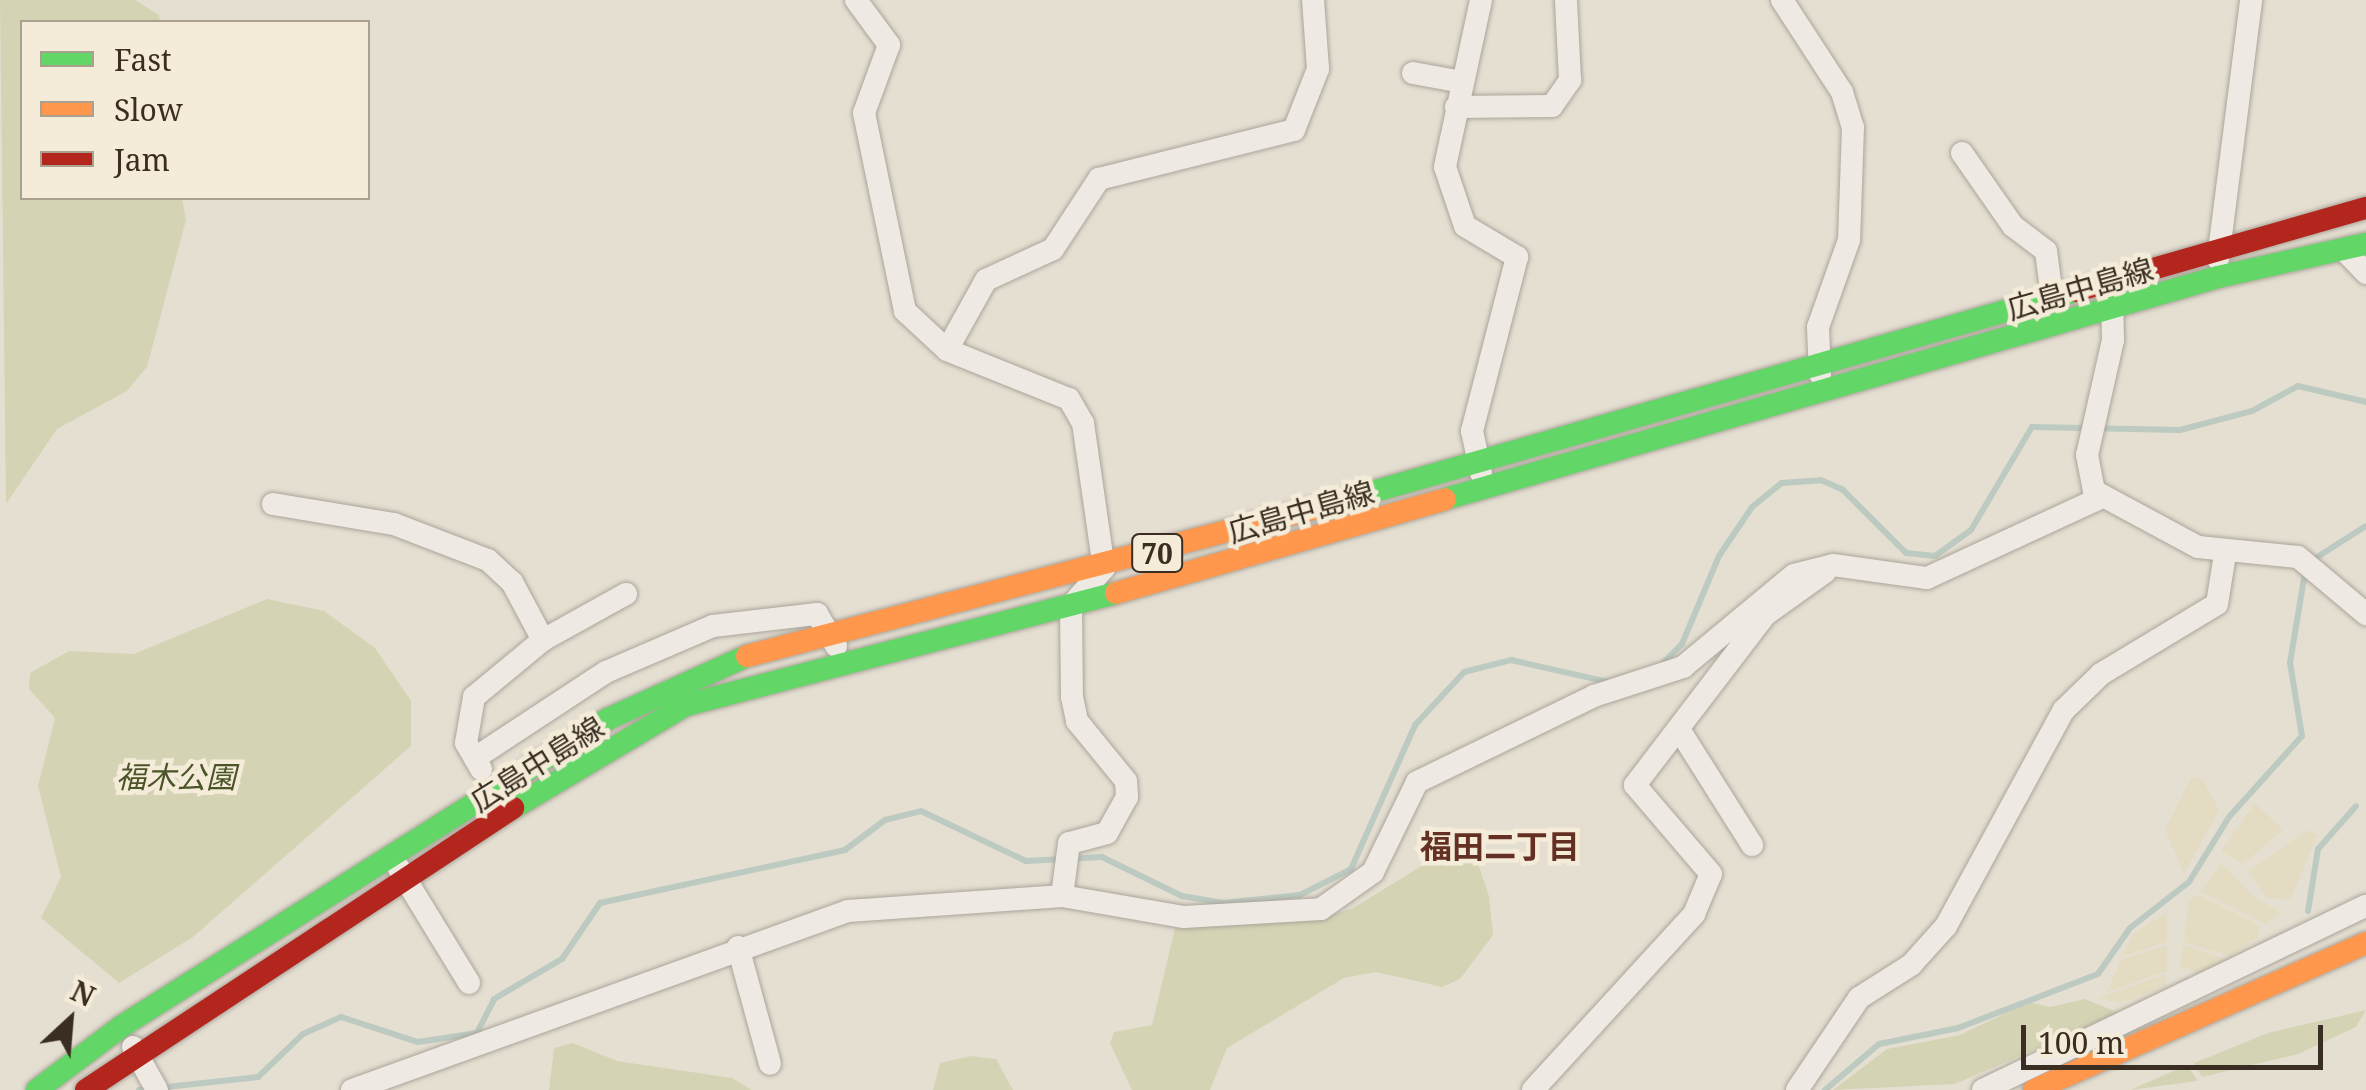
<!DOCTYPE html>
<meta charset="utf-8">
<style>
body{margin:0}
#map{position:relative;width:2366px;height:1090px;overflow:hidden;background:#e5dfd2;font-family:"Noto Serif","Noto Sans JP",serif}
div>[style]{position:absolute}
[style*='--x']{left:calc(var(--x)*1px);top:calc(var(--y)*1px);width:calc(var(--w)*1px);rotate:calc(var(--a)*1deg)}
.farmland>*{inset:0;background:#e3dcc3}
.green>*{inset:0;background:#d4d4b5}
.stream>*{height:6px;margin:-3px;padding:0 3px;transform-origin:3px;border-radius:3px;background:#bccac1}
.roads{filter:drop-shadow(0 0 2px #aba49a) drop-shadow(0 0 2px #aba49a)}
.street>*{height:22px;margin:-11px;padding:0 11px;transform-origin:11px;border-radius:11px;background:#eeeae3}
.fast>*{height:22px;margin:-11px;padding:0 11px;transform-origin:11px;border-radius:11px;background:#63d668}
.slow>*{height:22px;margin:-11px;padding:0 11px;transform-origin:11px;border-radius:11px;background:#ff974d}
.jam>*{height:22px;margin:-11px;padding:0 11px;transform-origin:11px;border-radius:11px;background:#b3261e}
span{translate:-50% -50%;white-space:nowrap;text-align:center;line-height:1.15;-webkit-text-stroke:9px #f4ecd9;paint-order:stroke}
.shield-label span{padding:2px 8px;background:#f4ecd9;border:2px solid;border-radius:8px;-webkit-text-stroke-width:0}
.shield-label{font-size:28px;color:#3a2d21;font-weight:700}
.street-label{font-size:30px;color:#3a2d21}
.park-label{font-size:30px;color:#4b5529;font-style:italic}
.neighbourhood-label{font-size:32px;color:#643023;font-weight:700}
.legend{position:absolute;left:20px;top:20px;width:350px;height:180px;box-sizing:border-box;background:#f4ecd9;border:2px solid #aaa08f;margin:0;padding:12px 18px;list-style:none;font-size:30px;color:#3a2d21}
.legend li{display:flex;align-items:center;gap:20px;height:50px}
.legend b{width:50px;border:2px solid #aaa08f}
.north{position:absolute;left:20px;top:970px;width:100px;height:100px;-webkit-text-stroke:8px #f4ecd9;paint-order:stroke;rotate:26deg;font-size:28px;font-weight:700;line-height:40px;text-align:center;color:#3a2d21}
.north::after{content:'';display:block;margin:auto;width:35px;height:45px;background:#3a2d21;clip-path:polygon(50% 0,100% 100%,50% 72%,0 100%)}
.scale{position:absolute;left:2021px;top:1025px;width:302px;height:45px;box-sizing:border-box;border:5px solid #3a2d21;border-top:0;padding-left:12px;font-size:30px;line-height:35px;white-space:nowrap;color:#3a2d21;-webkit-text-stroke:8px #f4ecd9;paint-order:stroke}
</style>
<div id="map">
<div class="farmland">
<i style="clip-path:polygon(2191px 777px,2202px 778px,2219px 810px,2184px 874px,2165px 830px)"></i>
<i style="clip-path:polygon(2255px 803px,2283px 830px,2243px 864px,2221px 851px)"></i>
<i style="clip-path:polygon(2307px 830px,2318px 835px,2290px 900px,2267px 898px,2248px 872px)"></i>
<i style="clip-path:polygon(2221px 863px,2255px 898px,2282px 913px,2265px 924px,2201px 892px)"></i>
<i style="clip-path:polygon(2197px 894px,2259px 925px,2258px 938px,2229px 956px,2184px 942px,2188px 902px)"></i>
<i style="clip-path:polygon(2167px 912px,2167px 942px,2122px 956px,2134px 933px)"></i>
<i style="clip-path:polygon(2167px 945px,2167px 971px,2107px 992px,2121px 960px)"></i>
<i style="clip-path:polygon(2183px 945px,2231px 961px,2230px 964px,2196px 973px,2180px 966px)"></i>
<i style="clip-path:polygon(2166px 974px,2166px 987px,2120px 1003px,2098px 998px)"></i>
</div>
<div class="green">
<i style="clip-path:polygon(0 0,135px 0,159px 15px,160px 22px,22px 22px,22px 198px,182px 198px,186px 220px,147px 367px,127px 391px,57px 429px,6px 504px)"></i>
<i style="clip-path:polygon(267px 599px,324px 611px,375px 648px,411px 701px,411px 746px,193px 937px,119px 983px,41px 918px,61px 877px,38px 786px,55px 718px,29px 689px,30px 673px,69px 651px,134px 654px)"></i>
<i style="clip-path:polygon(1446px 851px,1474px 852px,1489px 896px,1493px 935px,1460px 979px,1442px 987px,1376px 972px,1344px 978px,1227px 1048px,1210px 1090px,1132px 1090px,1110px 1043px,1114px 1032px,1152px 1025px,1175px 928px,1319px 919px,1353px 908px)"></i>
<i style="clip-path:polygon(2085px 999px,2119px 1013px,1955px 1084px,1833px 1090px,1887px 1049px,1960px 1035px,2029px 1002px,2050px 1007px)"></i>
<i style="clip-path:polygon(2366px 1010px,2356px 1027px,2298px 1054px,2202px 1077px,2194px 1063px,2268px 1033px)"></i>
<i style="clip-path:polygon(573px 1043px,617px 1061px,732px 1078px,752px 1090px,549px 1090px,554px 1048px)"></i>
<i style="clip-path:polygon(971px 1056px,996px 1059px,1013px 1090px,933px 1090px,940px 1063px)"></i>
<i style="clip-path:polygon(2187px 1065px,2198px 1081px,2130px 1090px)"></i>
</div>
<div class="stream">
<i style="--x:2311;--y:561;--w:65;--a:-32.5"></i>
<i style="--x:1662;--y:664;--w:28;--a:-45"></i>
<i style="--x:1682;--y:644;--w:95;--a:-67.2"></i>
<i style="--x:1719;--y:556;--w:59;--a:-56"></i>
<i style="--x:1752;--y:507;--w:38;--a:-39"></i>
<i style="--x:1782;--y:483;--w:39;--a:-4"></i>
<i style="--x:1821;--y:480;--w:24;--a:24"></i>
<i style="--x:1843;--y:490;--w:89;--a:45"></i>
<i style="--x:1906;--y:553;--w:29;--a:6"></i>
<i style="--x:1935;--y:556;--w:44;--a:-35.8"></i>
<i style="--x:1971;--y:530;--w:120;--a:-59.4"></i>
<i style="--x:2032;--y:427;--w:148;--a:1.2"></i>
<i style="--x:2180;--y:430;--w:74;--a:-14.8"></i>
<i style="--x:2252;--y:411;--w:52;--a:-28.5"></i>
<i style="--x:2298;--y:386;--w:70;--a:13.2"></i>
<i style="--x:2308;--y:911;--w:63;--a:-80.8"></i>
<i style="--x:2318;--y:849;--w:57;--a:-48.5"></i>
<i style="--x:139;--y:1090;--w:120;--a:-6.2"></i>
<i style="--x:258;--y:1077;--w:62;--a:-43.7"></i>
<i style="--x:303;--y:1034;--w:42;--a:-24.1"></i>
<i style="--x:341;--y:1017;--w:81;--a:18"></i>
<i style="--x:418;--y:1042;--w:60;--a:-8.7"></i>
<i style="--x:477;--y:1033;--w:38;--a:-63"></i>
<i style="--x:494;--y:999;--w:79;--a:-30.5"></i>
<i style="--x:562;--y:959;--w:68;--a:-55.8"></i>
<i style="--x:600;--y:903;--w:251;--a:-12.2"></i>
<i style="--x:845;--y:850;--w:50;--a:-36.9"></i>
<i style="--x:885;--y:820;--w:37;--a:-14"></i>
<i style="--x:921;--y:811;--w:116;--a:25.5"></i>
<i style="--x:1026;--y:861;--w:76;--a:-3"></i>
<i style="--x:1102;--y:857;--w:89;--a:26"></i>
<i style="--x:1182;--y:896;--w:42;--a:9.7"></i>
<i style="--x:1223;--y:903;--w:77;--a:-5.9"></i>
<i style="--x:1300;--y:895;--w:57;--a:-27"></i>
<i style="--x:1351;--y:869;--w:158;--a:-66"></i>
<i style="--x:1415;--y:725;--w:72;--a:-47.2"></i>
<i style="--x:1464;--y:672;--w:49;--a:-14.3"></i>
<i style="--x:1511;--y:660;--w:99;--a:12.8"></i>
<i style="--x:1825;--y:1090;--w:71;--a:-40.4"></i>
<i style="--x:1879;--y:1044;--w:81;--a:-11.4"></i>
<i style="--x:1958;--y:1028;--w:150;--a:-21.1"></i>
<i style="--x:2098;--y:974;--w:56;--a:-55.2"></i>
<i style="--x:2130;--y:928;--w:75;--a:-37.9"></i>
<i style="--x:2189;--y:882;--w:76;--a:-58.4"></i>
<i style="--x:2229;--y:817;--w:109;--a:-48"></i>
<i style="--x:2302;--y:736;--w:74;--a:-99.3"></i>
<i style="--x:2290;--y:663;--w:92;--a:-80.6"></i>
</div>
<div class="roads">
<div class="street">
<i style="--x:856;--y:0;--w:56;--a:53.7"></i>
<i style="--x:889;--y:45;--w:72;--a:110.2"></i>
<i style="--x:864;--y:113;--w:202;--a:78.3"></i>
<i style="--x:905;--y:311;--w:57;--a:42.9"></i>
<i style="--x:947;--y:350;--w:131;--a:21.9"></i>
<i style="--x:1069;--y:399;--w:28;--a:60"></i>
<i style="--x:1083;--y:423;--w:147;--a:81.8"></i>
<i style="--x:1104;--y:568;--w:50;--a:131"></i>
<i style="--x:1071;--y:606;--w:91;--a:89.4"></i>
<i style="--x:1072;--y:697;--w:25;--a:78"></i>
<i style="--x:1077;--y:721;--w:77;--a:50.8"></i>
<i style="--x:1126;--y:781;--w:16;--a:86"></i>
<i style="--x:1127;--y:797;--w:41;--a:119.1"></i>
<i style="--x:1107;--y:833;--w:39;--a:165"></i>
<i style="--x:1069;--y:843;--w:53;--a:97.5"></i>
<i style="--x:1481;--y:0;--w:171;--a:102.2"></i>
<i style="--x:1445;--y:167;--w:62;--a:71.3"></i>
<i style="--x:1465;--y:226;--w:61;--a:30.8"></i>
<i style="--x:1517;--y:257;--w:180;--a:104.5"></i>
<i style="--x:1472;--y:431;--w:43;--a:77.9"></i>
<i style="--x:1782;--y:0;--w:110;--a:56.9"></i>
<i style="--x:1842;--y:92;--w:37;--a:73"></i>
<i style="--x:1853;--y:127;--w:113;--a:92"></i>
<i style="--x:1849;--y:240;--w:92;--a:109.6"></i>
<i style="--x:1818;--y:327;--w:47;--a:87.6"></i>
<i style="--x:1413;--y:73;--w:50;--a:10.4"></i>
<i style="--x:1456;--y:107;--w:96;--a:-0.6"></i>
<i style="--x:1552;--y:106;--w:32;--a:-55"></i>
<i style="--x:1570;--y:80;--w:80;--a:-92.9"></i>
<i style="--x:1962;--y:153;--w:89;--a:55.1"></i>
<i style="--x:2013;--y:226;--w:41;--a:37.1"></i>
<i style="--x:2046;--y:251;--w:46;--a:82.6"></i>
<i style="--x:2344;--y:250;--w:32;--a:46"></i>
<i style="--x:2218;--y:259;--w:261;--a:-82.7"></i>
<i style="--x:2112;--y:298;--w:42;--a:88.6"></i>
<i style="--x:2113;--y:340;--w:118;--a:102.7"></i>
<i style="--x:2087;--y:455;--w:37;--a:79"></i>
<i style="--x:2094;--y:491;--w:118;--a:28.3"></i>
<i style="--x:2198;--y:547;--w:100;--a:5.7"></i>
<i style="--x:2298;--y:557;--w:89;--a:40"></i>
<i style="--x:947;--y:350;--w:80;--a:-60.9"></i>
<i style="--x:986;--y:280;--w:74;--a:-24.8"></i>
<i style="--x:1053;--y:249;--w:84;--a:-56.7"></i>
<i style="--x:1099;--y:179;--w:201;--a:-14.1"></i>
<i style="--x:1294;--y:130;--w:66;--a:-68.5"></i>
<i style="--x:1318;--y:69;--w:69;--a:-94.1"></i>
<i style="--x:273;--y:504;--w:123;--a:9.4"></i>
<i style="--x:394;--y:524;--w:101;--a:21"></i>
<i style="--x:488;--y:560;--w:33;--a:43"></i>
<i style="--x:512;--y:582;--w:66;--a:61.9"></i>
<i style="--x:1680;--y:731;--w:135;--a:57.7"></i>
<i style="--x:475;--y:758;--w:157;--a:-33.3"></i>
<i style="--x:606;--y:672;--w:116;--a:-23.3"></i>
<i style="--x:713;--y:626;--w:105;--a:-6.6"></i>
<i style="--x:817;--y:614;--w:37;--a:59"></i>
<i style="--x:481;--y:769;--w:30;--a:-120"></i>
<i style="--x:466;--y:743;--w:47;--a:-80.1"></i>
<i style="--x:474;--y:697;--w:89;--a:-39.6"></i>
<i style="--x:543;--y:640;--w:95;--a:-29"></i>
<i style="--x:398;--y:867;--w:136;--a:58.5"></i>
<i style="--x:738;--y:947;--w:121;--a:74.7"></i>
<i style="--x:133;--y:1047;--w:49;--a:60.8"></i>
<i style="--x:352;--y:1090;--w:527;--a:-19.84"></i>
<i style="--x:848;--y:911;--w:215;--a:-4"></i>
<i style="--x:1062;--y:896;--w:124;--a:9.8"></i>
<i style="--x:1184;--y:917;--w:137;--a:-3.3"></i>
<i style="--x:1321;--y:909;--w:64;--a:-35.4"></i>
<i style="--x:1373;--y:872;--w:100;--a:-63.9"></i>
<i style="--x:1417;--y:782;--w:197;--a:-25.9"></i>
<i style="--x:1594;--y:696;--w:94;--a:-18"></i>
<i style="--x:1683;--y:667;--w:144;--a:-39.7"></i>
<i style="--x:1794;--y:575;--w:40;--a:-14.4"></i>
<i style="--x:1833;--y:565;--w:95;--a:7.9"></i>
<i style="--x:1927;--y:578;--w:191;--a:-24.8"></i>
<i style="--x:1533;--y:1090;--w:239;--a:-47.5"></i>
<i style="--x:1694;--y:914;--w:43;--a:-67"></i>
<i style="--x:1711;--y:874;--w:117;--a:-130.5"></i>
<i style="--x:1635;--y:785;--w:214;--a:-52.6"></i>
<i style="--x:1765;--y:615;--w:74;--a:-35.6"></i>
<i style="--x:1797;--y:1090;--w:111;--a:-56"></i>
<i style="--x:1859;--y:998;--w:62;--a:-32.4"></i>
<i style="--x:1911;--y:965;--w:52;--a:-48.1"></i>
<i style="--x:1946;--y:926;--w:246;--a:-61.4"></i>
<i style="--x:2064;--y:710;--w:52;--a:-44.2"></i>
<i style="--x:2101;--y:674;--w:135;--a:-31.1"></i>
<i style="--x:2217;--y:604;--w:51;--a:-80.9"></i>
<i style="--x:1983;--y:1090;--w:425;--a:-25.7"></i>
</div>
<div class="fast">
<i style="--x:1445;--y:499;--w:804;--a:-16.02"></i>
<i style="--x:2218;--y:277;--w:152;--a:-12.6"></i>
<i style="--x:1316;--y:508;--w:790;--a:-15.94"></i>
<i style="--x:513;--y:808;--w:201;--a:-30.8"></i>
<i style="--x:686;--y:705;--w:444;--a:-14.6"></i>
<i style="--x:37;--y:1090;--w:106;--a:-37"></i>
<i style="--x:122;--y:1026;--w:575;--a:-32.28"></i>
<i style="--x:608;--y:719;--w:153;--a:-24.4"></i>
</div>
<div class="slow">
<i style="--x:1116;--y:593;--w:342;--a:-15.9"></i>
<i style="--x:747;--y:656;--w:588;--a:-14.58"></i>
<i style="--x:2034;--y:1090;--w:363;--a:-23.9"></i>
</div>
<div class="jam">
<i style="--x:2076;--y:291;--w:302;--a:-16"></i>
<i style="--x:86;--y:1090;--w:512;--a:-33.44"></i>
</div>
</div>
<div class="shield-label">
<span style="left:1157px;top:553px">70</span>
</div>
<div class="street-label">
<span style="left:2080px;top:289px;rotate:-16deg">広島中島線</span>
<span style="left:1301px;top:512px;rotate:-16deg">広島中島線</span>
<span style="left:537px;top:764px;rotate:-32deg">広島中島線</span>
</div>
<div class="park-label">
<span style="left:176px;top:777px">福木公園</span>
</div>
<div class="neighbourhood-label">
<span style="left:1500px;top:846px">福田二丁目</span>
</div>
<ul class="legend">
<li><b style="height:12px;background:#63d668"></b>Fast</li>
<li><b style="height:12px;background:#ff974d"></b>Slow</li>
<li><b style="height:12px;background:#b3261e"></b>Jam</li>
</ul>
<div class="north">N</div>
<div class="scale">100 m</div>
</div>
